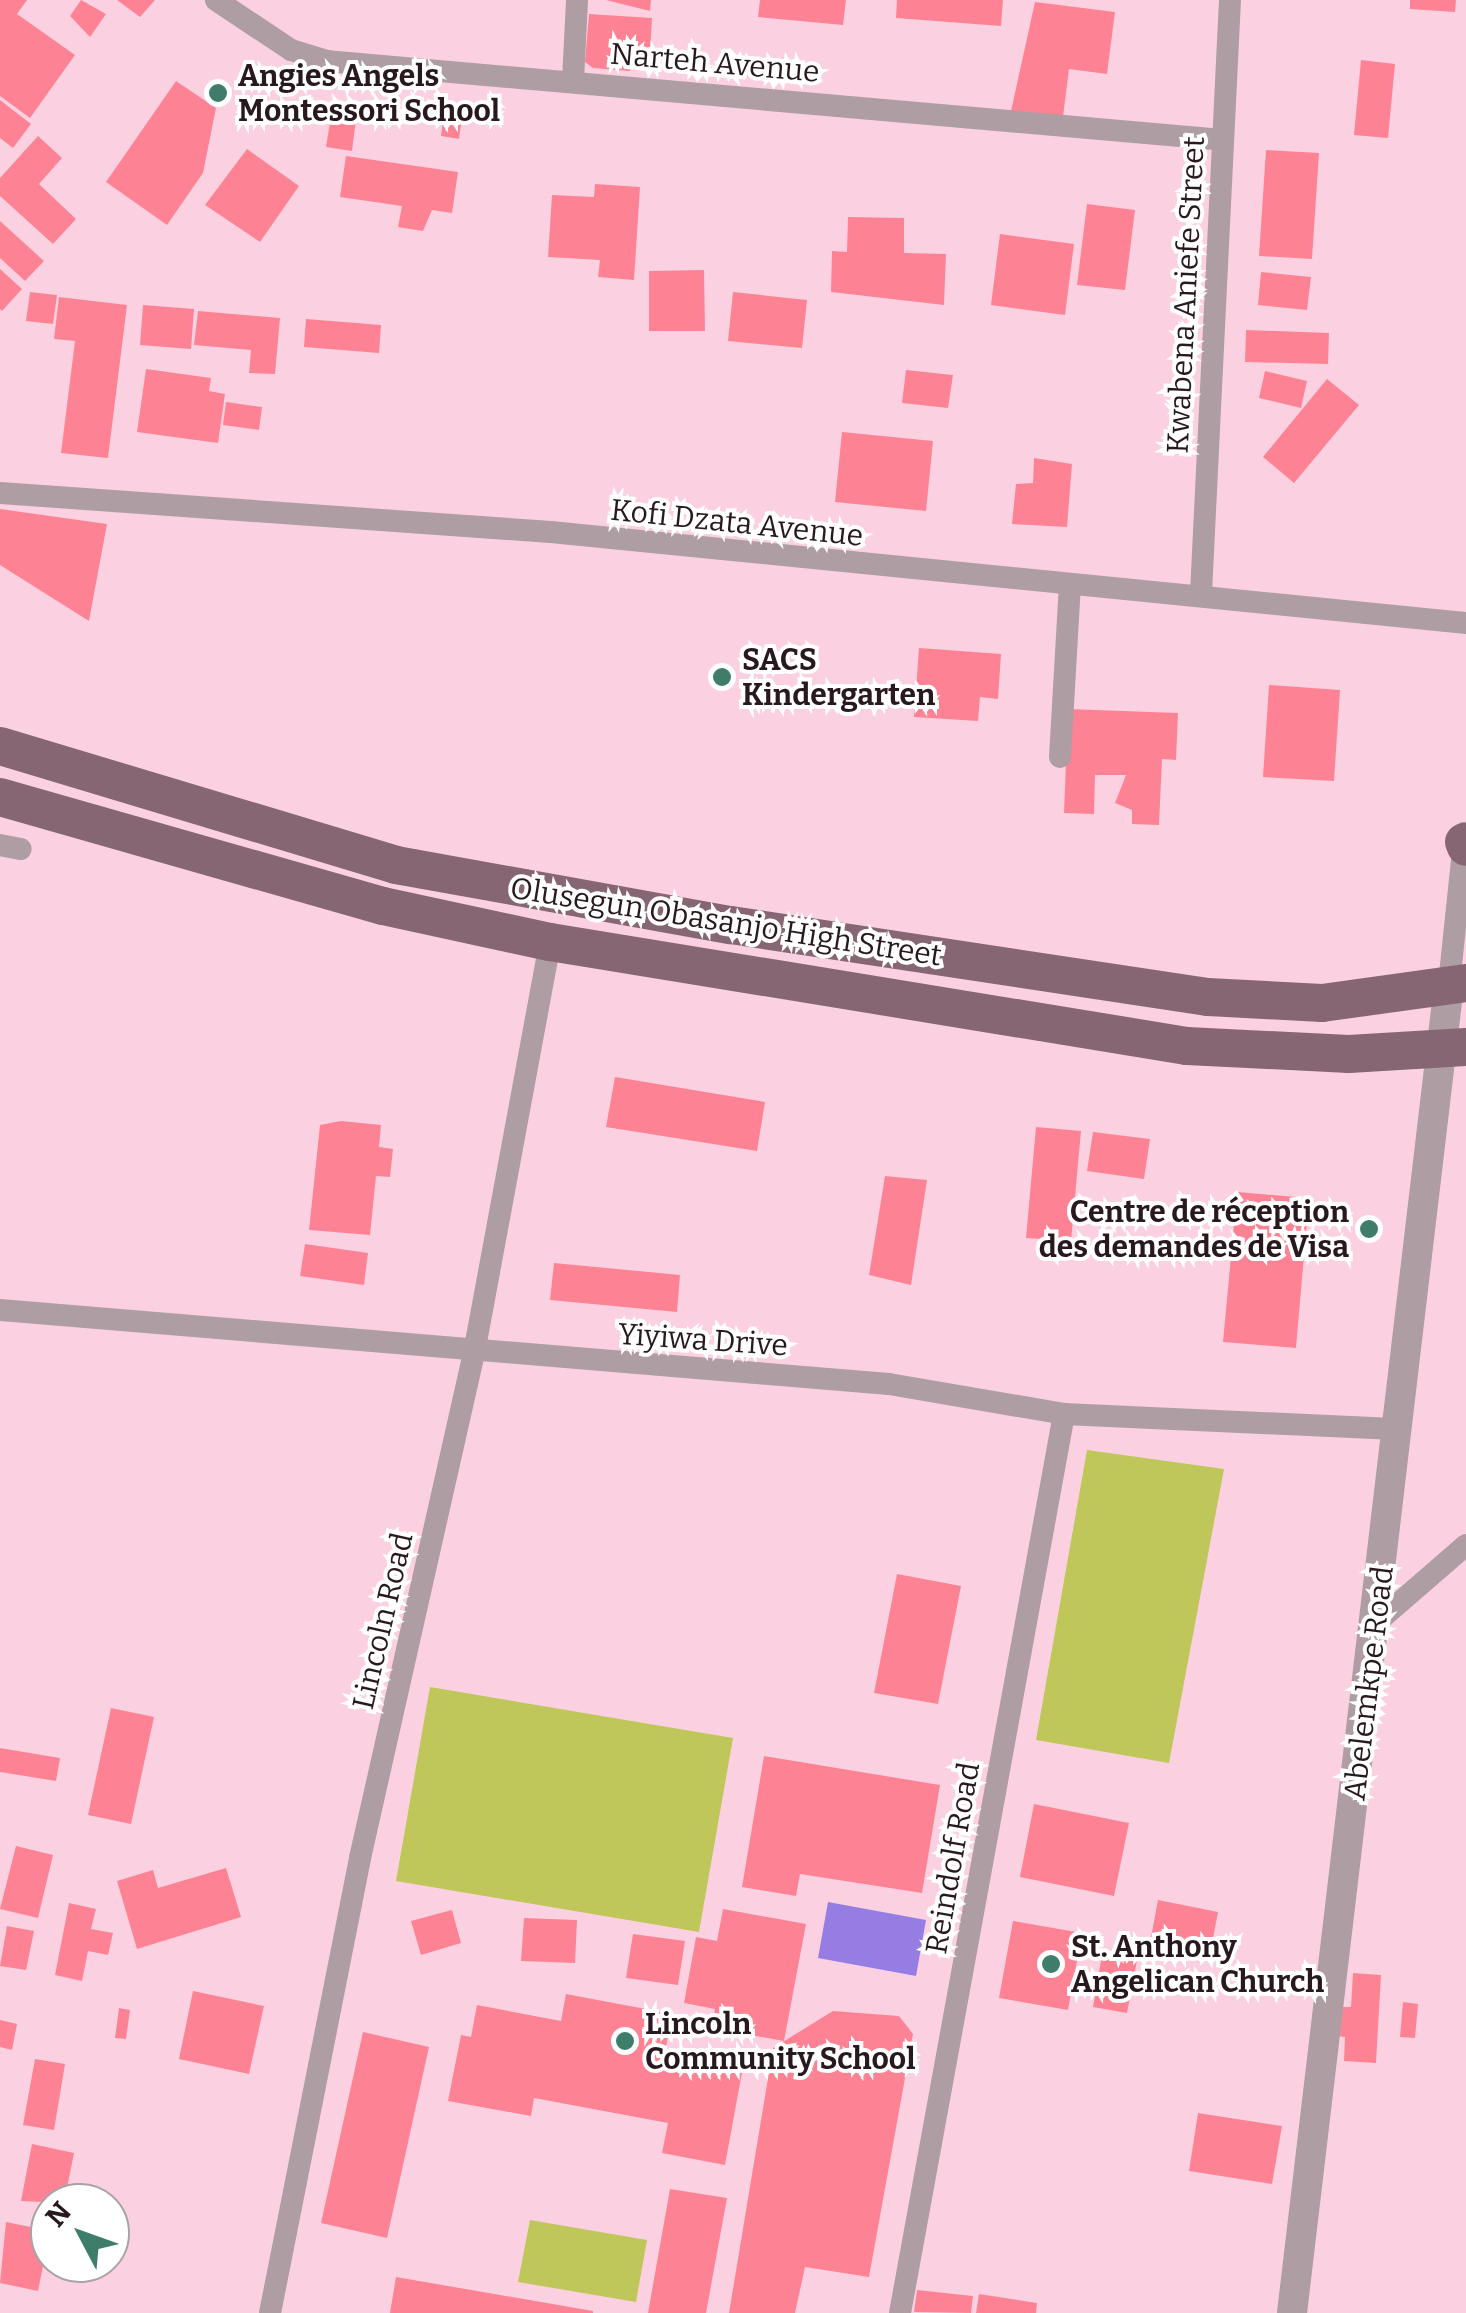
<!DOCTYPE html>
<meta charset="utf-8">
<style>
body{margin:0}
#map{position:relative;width:1466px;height:2313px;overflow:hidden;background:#fbd1e2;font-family:Bitter,serif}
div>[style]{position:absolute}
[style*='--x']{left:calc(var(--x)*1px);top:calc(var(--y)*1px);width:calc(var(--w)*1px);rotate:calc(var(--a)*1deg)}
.green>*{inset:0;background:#bfc65a}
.water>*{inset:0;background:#957de3}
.building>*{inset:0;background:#fd8394}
.minor>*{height:22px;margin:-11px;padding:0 11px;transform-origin:11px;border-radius:11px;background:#af9da4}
.tertiary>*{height:30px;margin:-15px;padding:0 15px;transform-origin:15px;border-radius:15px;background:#af9da4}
.primary>*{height:38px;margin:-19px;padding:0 19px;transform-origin:19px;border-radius:19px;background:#866673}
.dots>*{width:28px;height:28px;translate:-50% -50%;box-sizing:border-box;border:5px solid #fff;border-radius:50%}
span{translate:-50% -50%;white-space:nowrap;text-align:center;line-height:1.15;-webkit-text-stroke:8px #fff;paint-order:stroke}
.street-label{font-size:30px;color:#28191f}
.poi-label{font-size:30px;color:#28191f;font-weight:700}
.left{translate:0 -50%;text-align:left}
.right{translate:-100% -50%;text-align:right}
.north{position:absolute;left:30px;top:2183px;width:100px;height:100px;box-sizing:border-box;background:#fff;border:2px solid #a9a3a5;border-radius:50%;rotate:311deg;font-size:28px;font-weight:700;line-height:40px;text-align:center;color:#28191f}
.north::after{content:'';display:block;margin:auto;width:35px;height:45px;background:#3d7d6a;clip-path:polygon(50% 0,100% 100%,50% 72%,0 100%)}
</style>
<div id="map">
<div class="green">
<i style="clip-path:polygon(1087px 1450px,1224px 1469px,1169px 1763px,1036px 1740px)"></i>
<i style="clip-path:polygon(430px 1687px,733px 1738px,699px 1932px,396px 1881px)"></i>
<i style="clip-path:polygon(530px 2220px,647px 2240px,636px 2302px,518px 2282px)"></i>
</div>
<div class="water">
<i style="clip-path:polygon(828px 1902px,926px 1920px,916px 1976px,818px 1958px)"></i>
</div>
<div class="building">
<i style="clip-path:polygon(0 0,27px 0,17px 14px,75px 55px,30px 118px,0 96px)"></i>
<i style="clip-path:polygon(81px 0,106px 14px,90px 37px,70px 16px)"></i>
<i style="clip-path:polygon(117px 0,155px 0,140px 17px)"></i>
<i style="clip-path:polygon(606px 0,651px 0,650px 11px)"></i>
<i style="clip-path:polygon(760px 0,846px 0,843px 25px,758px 17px)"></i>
<i style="clip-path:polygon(897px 0,1003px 0,1001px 26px,896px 18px)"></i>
<i style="clip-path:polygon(1410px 0,1456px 0,1455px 12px,1410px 9px)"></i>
<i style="clip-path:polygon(1035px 2px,1115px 12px,1107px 74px,1069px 69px,1063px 117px,1011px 111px)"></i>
<i style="clip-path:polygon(589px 14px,652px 18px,650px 54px,631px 53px,630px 71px,593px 68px,585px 62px)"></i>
<i style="clip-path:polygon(1361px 60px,1395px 64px,1388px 138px,1354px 135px)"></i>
<i style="clip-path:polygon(176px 81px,216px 108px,203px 173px,167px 225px,106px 182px)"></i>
<i style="clip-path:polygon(0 100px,31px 124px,13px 148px,0 138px)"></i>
<i style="clip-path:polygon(331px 116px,356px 119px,352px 151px,326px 147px)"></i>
<i style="clip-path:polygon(443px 121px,461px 124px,459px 139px,441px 136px)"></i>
<i style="clip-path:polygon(38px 136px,62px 158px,39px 184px,76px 219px,53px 244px,0 196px,0 178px)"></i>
<i style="clip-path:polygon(247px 149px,299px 186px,260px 242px,205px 205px)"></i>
<i style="clip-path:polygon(1266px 150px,1319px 153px,1312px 259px,1259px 256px)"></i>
<i style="clip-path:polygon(346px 156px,458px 172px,452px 213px,432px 210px,423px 231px,398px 227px,402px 206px,340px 197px)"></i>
<i style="clip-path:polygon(595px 184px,640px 187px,634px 280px,598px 277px,600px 260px,548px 257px,552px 195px,594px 197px)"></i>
<i style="clip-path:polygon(1087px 204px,1135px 210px,1125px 290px,1077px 285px)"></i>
<i style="clip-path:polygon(848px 217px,904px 218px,904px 253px,946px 254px,944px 305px,831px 292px,832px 251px,847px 252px)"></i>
<i style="clip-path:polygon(0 221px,44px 261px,25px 281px,0 258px)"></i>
<i style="clip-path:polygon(1000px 234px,1074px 244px,1065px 315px,991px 305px)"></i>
<i style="clip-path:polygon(0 269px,22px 289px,2px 311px,0 309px)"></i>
<i style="clip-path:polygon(704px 270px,705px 331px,649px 331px,649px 271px)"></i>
<i style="clip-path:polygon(1261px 272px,1311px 277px,1307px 310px,1258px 305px)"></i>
<i style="clip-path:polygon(30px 292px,57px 295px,53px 324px,26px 321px)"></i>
<i style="clip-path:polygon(733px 292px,807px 300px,802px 348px,728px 341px)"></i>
<i style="clip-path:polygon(59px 297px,127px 305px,108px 458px,61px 453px,75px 341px,54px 339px)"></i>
<i style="clip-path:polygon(143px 305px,194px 309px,191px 349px,140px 345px)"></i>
<i style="clip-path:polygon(198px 311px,280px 318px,275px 374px,249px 373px,251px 350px,194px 345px)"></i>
<i style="clip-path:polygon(306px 319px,381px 325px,379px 353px,304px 347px)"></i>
<i style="clip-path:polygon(1246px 330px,1329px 333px,1328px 364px,1245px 362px)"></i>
<i style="clip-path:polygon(146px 369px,211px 378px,209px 391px,225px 394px,218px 443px,137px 432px)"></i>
<i style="clip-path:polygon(906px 370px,953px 375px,948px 408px,902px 403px)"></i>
<i style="clip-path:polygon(1265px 371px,1307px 381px,1301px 408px,1259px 398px)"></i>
<i style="clip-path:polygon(1327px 379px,1359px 405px,1294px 483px,1263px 457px)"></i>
<i style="clip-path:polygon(226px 402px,262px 407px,259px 430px,223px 425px)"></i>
<i style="clip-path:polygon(842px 432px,933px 441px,926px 511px,835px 502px)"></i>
<i style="clip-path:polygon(1034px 458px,1072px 464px,1067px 527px,1012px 524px,1016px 484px,1033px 483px)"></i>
<i style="clip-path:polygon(0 509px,107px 524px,89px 621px,0 565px)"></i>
<i style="clip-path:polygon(919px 648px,1001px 654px,998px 699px,980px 697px,978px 721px,914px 717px)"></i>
<i style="clip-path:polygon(1269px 685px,1340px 690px,1334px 781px,1263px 777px)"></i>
<i style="clip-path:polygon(1068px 709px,1178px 713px,1176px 760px,1162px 759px,1159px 825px,1132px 824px,1132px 810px,1115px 803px,1126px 775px,1095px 775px,1094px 814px,1064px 813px)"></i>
<i style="clip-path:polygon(615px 1077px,765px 1102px,757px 1151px,606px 1127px)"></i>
<i style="clip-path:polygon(341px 1121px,381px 1125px,379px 1147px,393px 1149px,390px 1177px,376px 1176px,370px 1235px,309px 1230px,320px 1125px)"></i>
<i style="clip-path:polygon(1036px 1127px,1081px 1131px,1071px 1241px,1026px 1238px)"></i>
<i style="clip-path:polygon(1093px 1132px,1150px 1139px,1144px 1179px,1087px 1171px)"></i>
<i style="clip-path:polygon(885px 1176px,927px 1180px,911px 1285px,869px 1275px)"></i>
<i style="clip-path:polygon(1237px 1192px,1309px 1198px,1296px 1348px,1223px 1342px)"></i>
<i style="clip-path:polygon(305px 1244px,368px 1253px,364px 1285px,300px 1276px)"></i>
<i style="clip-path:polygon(554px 1263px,680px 1275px,677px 1312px,550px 1300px)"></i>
<i style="clip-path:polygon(897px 1574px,961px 1586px,938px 1704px,874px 1693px)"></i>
<i style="clip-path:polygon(111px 1708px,154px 1717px,131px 1824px,88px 1815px)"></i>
<i style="clip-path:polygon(0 1748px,60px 1758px,56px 1781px,0 1772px)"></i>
<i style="clip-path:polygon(764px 1756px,940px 1785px,922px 1893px,800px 1874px,796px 1896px,742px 1887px)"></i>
<i style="clip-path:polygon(1034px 1804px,1129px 1823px,1114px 1896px,1020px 1877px)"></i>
<i style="clip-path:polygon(16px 1846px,53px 1855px,38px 1918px,0 1909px)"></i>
<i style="clip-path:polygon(226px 1868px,241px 1917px,137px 1949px,117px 1881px,153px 1870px,158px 1888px)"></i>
<i style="clip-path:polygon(1158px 1900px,1218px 1912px,1210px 1954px,1150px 1943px)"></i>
<i style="clip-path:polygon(69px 1903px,96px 1909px,91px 1929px,113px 1933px,108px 1955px,88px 1951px,82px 1981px,55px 1975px)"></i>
<i style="clip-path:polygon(723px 1909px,806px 1924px,784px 2041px,711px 2028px,715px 2009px,684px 2003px,696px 1937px,717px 1941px)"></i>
<i style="clip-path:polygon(452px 1910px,461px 1943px,421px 1955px,411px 1921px)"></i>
<i style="clip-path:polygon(524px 1918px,577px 1920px,575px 1963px,521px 1961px)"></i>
<i style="clip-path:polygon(1013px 1921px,1082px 1933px,1068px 2010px,999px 1998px)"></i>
<i style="clip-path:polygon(7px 1926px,34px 1931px,26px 1970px,0 1966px)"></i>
<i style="clip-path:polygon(633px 1934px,685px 1941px,678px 1985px,626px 1978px)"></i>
<i style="clip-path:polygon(1103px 1949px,1124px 1964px,1125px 1953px,1138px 1955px,1127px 2013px,1093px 2007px)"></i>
<i style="clip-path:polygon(1353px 1973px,1381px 1975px,1376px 2063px,1344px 2061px,1345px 2037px,1335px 2036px,1337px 2007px,1351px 2007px)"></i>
<i style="clip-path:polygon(193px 1991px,264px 2006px,249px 2074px,179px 2059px)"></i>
<i style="clip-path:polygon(566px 1994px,672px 2014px,665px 2053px,743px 2067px,725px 2165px,662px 2153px,668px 2123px,534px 2098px,531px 2116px,448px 2101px,461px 2035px,471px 2037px,477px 2005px,561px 2021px)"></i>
<i style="clip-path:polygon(1403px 2002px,1418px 2004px,1415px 2038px,1400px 2037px)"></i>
<i style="clip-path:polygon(119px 2008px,130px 2010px,126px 2039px,115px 2038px)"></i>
<i style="clip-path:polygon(833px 2011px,899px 2016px,913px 2034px,869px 2277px,805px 2267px,795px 2313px,729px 2313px,773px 2048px)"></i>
<i style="clip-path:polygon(0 2020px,17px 2024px,12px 2050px,0 2047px)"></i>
<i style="clip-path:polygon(363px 2032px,429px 2047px,387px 2238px,321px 2223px)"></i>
<i style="clip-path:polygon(35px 2059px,65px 2064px,54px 2130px,23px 2125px)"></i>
<i style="clip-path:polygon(1198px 2113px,1282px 2126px,1272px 2184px,1189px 2171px)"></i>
<i style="clip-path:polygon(32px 2144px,74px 2153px,64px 2203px,21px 2201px)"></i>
<i style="clip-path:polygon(670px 2189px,727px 2198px,706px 2313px,648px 2313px)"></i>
<i style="clip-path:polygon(6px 2222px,50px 2231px,38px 2291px,0 2283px)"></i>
<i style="clip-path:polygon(396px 2277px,593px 2311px,593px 2313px,390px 2313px)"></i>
<i style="clip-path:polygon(917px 2290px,973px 2296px,971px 2313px,914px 2312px)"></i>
<i style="clip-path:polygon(979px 2294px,1037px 2303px,1036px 2313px,976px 2313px)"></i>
</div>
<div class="minor">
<i style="--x:216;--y:0;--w:90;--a:33.7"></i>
<i style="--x:291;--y:50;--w:37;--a:17"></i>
<i style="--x:326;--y:61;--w:900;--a:5.03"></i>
<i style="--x:573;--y:80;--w:80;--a:-87.1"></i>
<i style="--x:0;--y:493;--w:552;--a:4.05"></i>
<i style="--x:551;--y:532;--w:920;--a:5.68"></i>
<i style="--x:1201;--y:593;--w:594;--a:-87.2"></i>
<i style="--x:1060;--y:757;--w:172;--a:-86.7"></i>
<i style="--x:0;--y:845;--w:21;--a:11"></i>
<i style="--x:1449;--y:984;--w:152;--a:-84"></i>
<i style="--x:0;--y:1310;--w:892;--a:4.76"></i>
<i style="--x:889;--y:1384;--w:178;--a:9.7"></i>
<i style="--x:1064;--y:1414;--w:336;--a:2.6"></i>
<i style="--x:1376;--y:1623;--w:119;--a:-40.9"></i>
<i style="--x:270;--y:2313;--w:464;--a:-78.8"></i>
<i style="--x:360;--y:1858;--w:518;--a:-77.28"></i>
<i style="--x:474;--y:1353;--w:418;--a:-79.5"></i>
<i style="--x:900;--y:2313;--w:914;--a:-79.66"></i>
</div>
<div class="tertiary">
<i style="--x:1292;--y:2313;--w:1338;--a:-83.26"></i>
</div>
<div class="primary">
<i style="--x:0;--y:746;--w:413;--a:16.7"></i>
<i style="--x:396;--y:865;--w:340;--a:10.2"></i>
<i style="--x:731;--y:925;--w:482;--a:8.6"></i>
<i style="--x:1208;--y:997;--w:114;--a:3"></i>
<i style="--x:1322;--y:1003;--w:145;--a:-7.9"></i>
<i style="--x:0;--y:797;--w:398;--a:15.9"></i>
<i style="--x:383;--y:906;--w:171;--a:12.2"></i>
<i style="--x:550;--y:942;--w:645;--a:9.27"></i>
<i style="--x:1187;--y:1046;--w:162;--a:2.8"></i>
<i style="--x:1349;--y:1054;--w:117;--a:-3.4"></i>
<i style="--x:1464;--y:842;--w:5;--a:68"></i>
</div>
<div class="dots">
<i style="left:218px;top:93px;background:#3d7d6a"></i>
<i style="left:722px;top:677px;background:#3d7d6a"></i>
<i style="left:1369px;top:1229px;background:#3d7d6a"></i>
<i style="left:1051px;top:1964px;background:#3d7d6a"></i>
<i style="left:625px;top:2041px;background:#3d7d6a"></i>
</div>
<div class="street-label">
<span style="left:715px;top:63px;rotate:5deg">Narteh Avenue</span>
<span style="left:1186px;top:295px;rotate:-87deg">Kwabena Aniefe Street</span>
<span style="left:737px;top:523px;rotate:6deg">Kofi Dzata Avenue</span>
<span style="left:726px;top:922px;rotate:9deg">Olusegun Obasanjo High Street</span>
<span style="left:703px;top:1340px;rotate:4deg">Yiyiwa Drive</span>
<span style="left:383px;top:1621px;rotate:-77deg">Lincoln Road</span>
<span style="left:1369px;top:1683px;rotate:-83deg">Abelemkpe Road</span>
<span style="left:953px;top:1858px;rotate:-80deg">Reindolf Road</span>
</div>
<div class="poi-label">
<span class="left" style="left:238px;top:93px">Angies Angels<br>Montessori School</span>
<span class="left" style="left:742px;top:677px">SACS<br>Kindergarten</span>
<span class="right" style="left:1349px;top:1229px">Centre de réception<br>des demandes de Visa</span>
<span class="left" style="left:1071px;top:1964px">St. Anthony<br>Angelican Church</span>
<span class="left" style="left:645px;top:2041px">Lincoln<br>Community School</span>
</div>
<div class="north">N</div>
</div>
